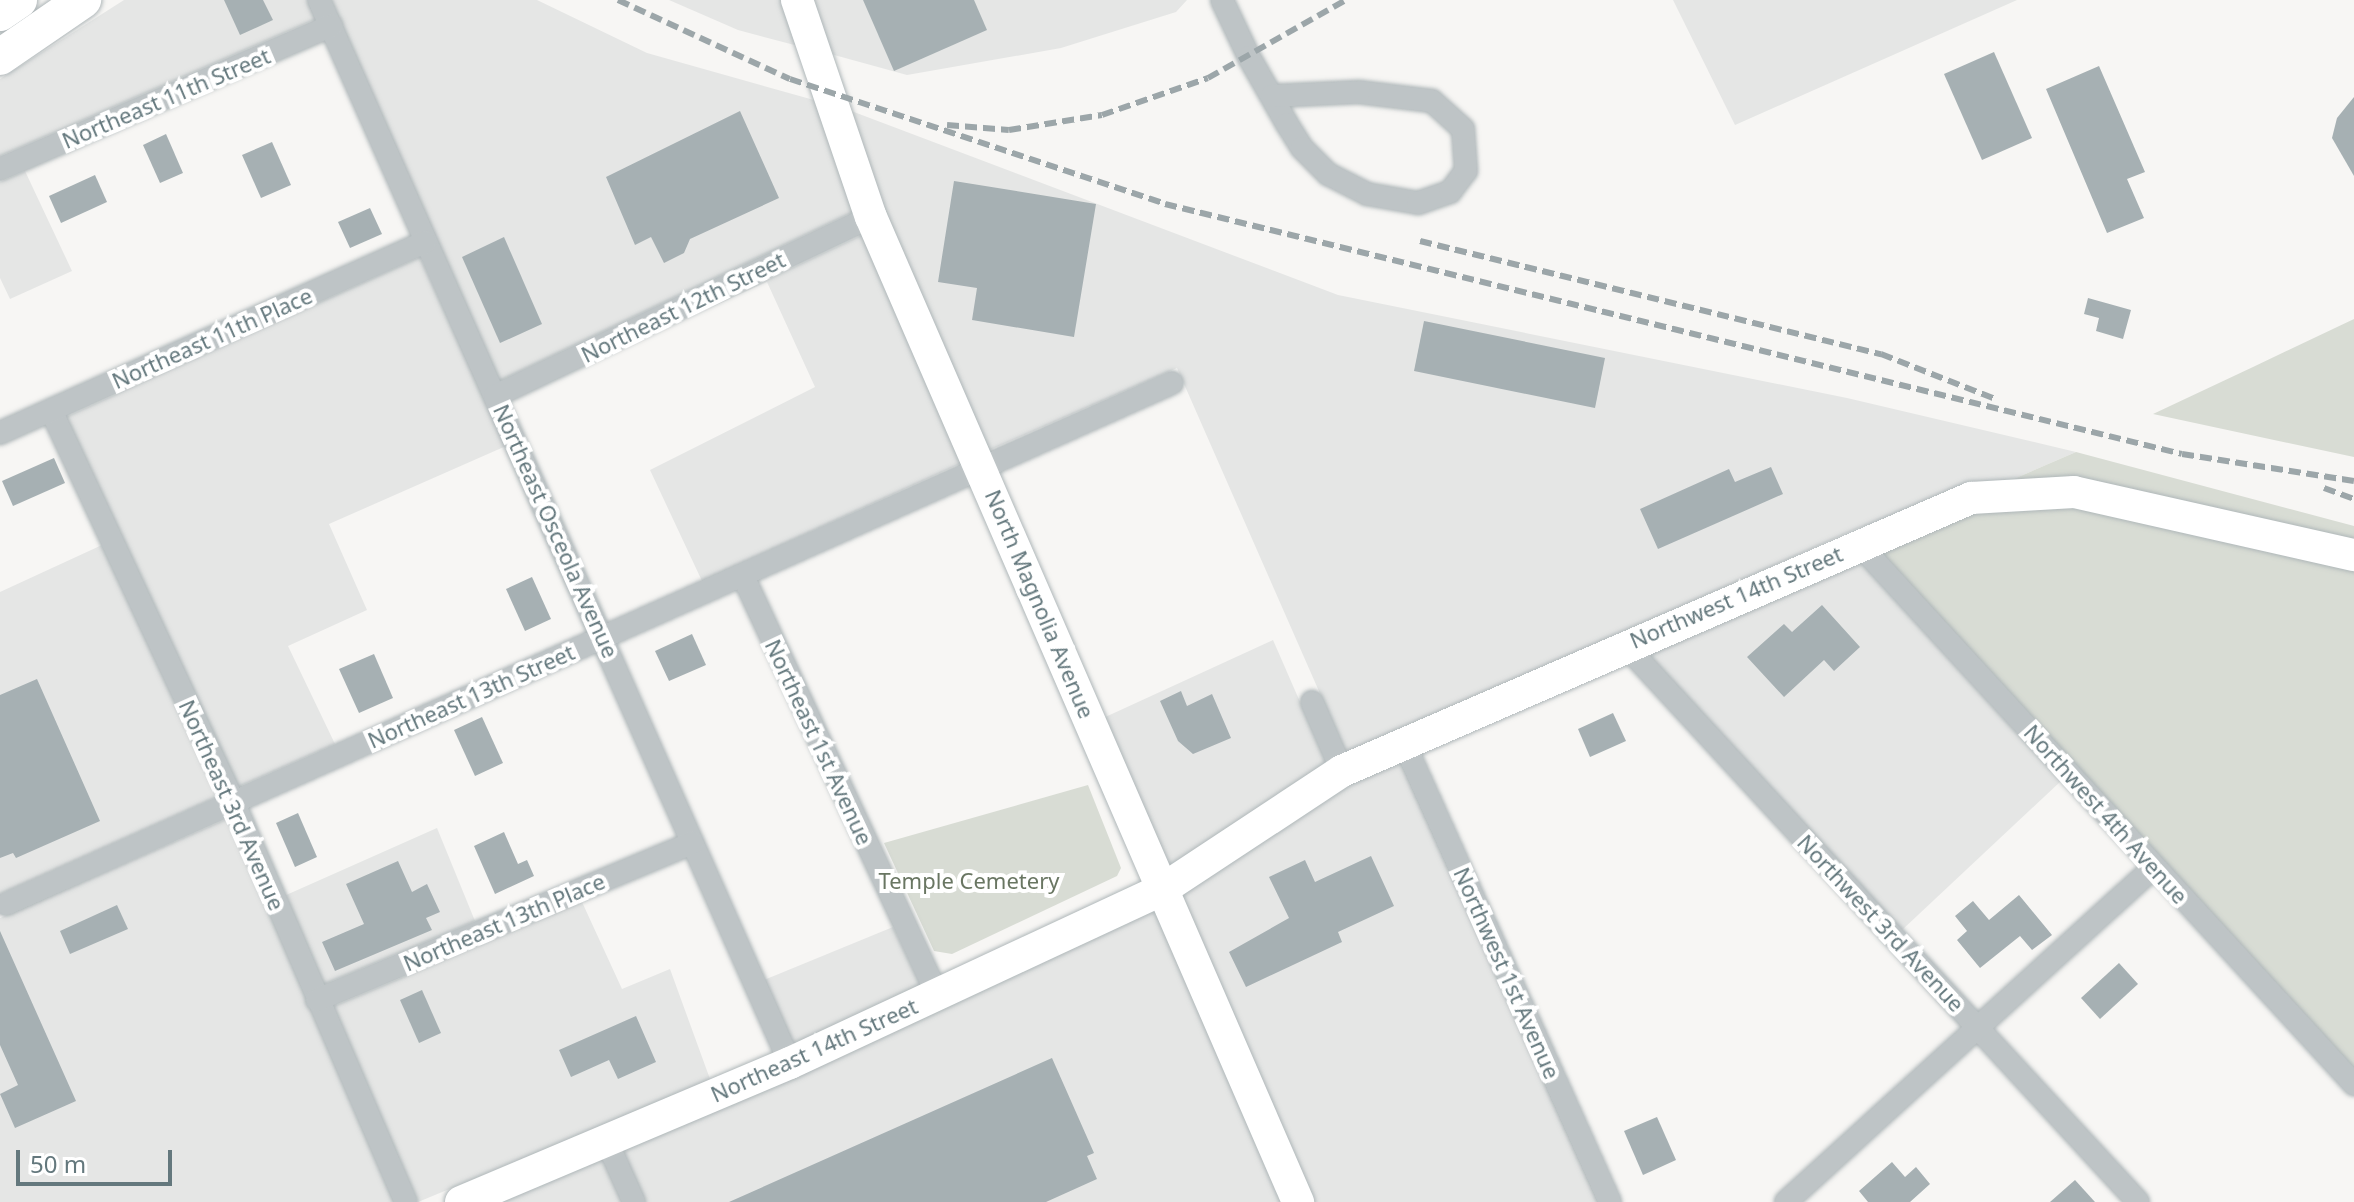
<!DOCTYPE html>
<style>
body{margin:0}
#map{position:relative;width:2354px;height:1202px;overflow:hidden;background:#f7f6f4;font-family:"Noto Sans",sans-serif}
div>[style]{position:absolute}
[style*='--x']{left:calc(var(--x)*1px);top:calc(var(--y)*1px);width:calc(var(--w)*1px);rotate:calc(var(--a)*1deg)}
.built>*{inset:0;background:#e5e6e5}
.green>*{inset:0;background:#d8dcd4}
.building>*{inset:0;background:#a6b0b3}
.roads{filter:drop-shadow(0 0 2px #afb7b9) drop-shadow(0 0 2px #afb7b9)}
.street>*{height:22px;margin:-11px;padding:0 11px;transform-origin:11px;border-radius:11px;background:#bec4c6}
.secondary>*{height:32px;margin:-16px;padding:0 16px;transform-origin:16px;border-radius:16px;background:#fff}
.primary>*{height:36px;margin:-18px;padding:0 18px;transform-origin:18px;border-radius:18px;background:#fff}
.rail>*{height:6px;margin-top:-3px;transform-origin:0;background:repeating-linear-gradient(90deg,#9ca6a9 0 12px,transparent 0 18px)}
span{translate:-50% -50%;white-space:nowrap;text-align:center;line-height:1.15;-webkit-text-stroke:8px #fff;paint-order:stroke}
.street-label{font-size:22px;color:#64787d}
.park-label{font-size:22px;color:#697662}
.scale{position:absolute;left:16px;top:1150px;width:156px;height:36px;box-sizing:border-box;border:4px solid #64787d;border-top:0;padding-left:10px;font-size:24px;line-height:28px;white-space:nowrap;color:#64787d;-webkit-text-stroke:6px #fff;paint-order:stroke}
</style>
<div id="map">
<div class="built">
<i style="clip-path:polygon(124px 0,308px 0,316px 19px,0 156px,0 79px)"></i>
<i style="clip-path:polygon(331px 0,537px 0,647px 53px,821px 102px,857px 210px,499px 381px)"></i>
<i style="clip-path:polygon(669px 0,785px 0,802px 47px,738px 30px)"></i>
<i style="clip-path:polygon(808px 0,1187px 0,1176px 12px,1061px 48px,907px 75px,827px 53px)"></i>
<i style="clip-path:polygon(1673px 0,2017px 0,1735px 125px)"></i>
<i style="clip-path:polygon(846px 109px,1338px 295px,1847px 398px,2076px 452px,2002px 484px,1858px 528px,1347px 755px,1177px 368px,985px 452px,881px 213px)"></i>
<i style="clip-path:polygon(25px 171px,72px 271px,10px 299px,0 278px,0 182px)"></i>
<i style="clip-path:polygon(866px 233px,966px 461px,702px 581px,650px 470px,815px 387px,767px 282px,674px 324px)"></i>
<i style="clip-path:polygon(420px 257px,506px 446px,329px 524px,367px 610px,288px 646px,335px 744px,238px 787px,66px 417px)"></i>
<i style="clip-path:polygon(102px 545px,219px 796px,0 894px,0 592px)"></i>
<i style="clip-path:polygon(1857px 558px,2061px 781px,1902px 930px,1644px 650px)"></i>
<i style="clip-path:polygon(1273px 640px,1328px 766px,1167px 872px,1101px 719px)"></i>
<i style="clip-path:polygon(1399px 758px,1599px 1202px,1310px 1202px,1177px 894px,1347px 781px)"></i>
<i style="clip-path:polygon(229px 818px,394px 1202px,0 1202px,0 918px)"></i>
<i style="clip-path:polygon(437px 828px,475px 921px,322px 985px,284px 896px)"></i>
<i style="clip-path:polygon(582px 902px,622px 989px,670px 969px,710px 1079px,775px 1055px,418px 1202px,332px 1007px)"></i>
<i style="clip-path:polygon(1158px 905px,1287px 1202px,645px 1202px,621px 1149px)"></i>
<i style="clip-path:polygon(893px 927px,922px 988px,794px 1047px,764px 980px)"></i>
<i style="clip-path:polygon(602px 1157px,622px 1202px,493px 1202px)"></i>
</div>
<div class="green">
<i style="clip-path:polygon(2354px 319px,2354px 457px,2153px 414px,2253px 367px)"></i>
<i style="clip-path:polygon(2076px 452px,2354px 526px,2354px 543px,2002px 484px)"></i>
<i style="clip-path:polygon(2075px 504px,2354px 567px,2354px 1068px,1878px 549px,1974px 510px)"></i>
<i style="clip-path:polygon(1088px 785px,1121px 868px,1117px 876px,952px 954px,934px 951px,884px 843px)"></i>
</div>
<div class="building">
<i style="clip-path:polygon(224px 0,263px 0,273px 20px,240px 35px)"></i>
<i style="clip-path:polygon(863px 0,974px 0,987px 30px,894px 71px)"></i>
<i style="clip-path:polygon(1994px 52px,2032px 138px,1982px 160px,1944px 74px)"></i>
<i style="clip-path:polygon(2099px 66px,2145px 172px,2127px 179px,2144px 218px,2107px 233px,2046px 89px)"></i>
<i style="clip-path:polygon(2354px 97px,2354px 176px,2332px 138px,2337px 118px)"></i>
<i style="clip-path:polygon(740px 111px,779px 198px,690px 239px,684px 253px,664px 263px,651px 237px,635px 245px,606px 177px)"></i>
<i style="clip-path:polygon(166px 134px,183px 173px,160px 183px,143px 145px)"></i>
<i style="clip-path:polygon(272px 142px,291px 185px,261px 198px,242px 155px)"></i>
<i style="clip-path:polygon(95px 175px,107px 202px,61px 223px,49px 196px)"></i>
<i style="clip-path:polygon(954px 181px,1096px 204px,1074px 337px,972px 320px,977px 288px,938px 282px)"></i>
<i style="clip-path:polygon(370px 208px,382px 234px,350px 248px,338px 222px)"></i>
<i style="clip-path:polygon(504px 237px,542px 324px,500px 343px,462px 257px)"></i>
<i style="clip-path:polygon(2088px 298px,2131px 310px,2123px 339px,2096px 331px,2099px 318px,2084px 314px)"></i>
<i style="clip-path:polygon(1424px 321px,1605px 358px,1595px 408px,1414px 371px)"></i>
<i style="clip-path:polygon(54px 458px,65px 483px,13px 506px,2px 481px)"></i>
<i style="clip-path:polygon(1771px 467px,1783px 494px,1658px 549px,1640px 509px,1729px 469px,1735px 482px)"></i>
<i style="clip-path:polygon(532px 577px,551px 619px,525px 631px,506px 589px)"></i>
<i style="clip-path:polygon(1822px 605px,1860px 647px,1834px 671px,1824px 660px,1784px 697px,1747px 657px,1784px 624px,1792px 632px)"></i>
<i style="clip-path:polygon(692px 634px,706px 665px,669px 681px,655px 651px)"></i>
<i style="clip-path:polygon(374px 654px,393px 698px,359px 713px,339px 669px)"></i>
<i style="clip-path:polygon(37px 679px,100px 821px,16px 858px,13px 853px,0 858px,0 695px)"></i>
<i style="clip-path:polygon(1181px 691px,1187px 706px,1212px 694px,1231px 738px,1193px 754px,1178px 741px,1160px 701px)"></i>
<i style="clip-path:polygon(1613px 713px,1626px 741px,1590px 757px,1578px 729px)"></i>
<i style="clip-path:polygon(482px 717px,503px 763px,475px 776px,454px 730px)"></i>
<i style="clip-path:polygon(298px 813px,317px 857px,295px 867px,276px 823px)"></i>
<i style="clip-path:polygon(504px 832px,518px 864px,527px 860px,534px 876px,495px 894px,474px 846px)"></i>
<i style="clip-path:polygon(1371px 856px,1394px 906px,1338px 932px,1342px 942px,1246px 987px,1229px 952px,1289px 918px,1269px 877px,1305px 860px,1315px 882px)"></i>
<i style="clip-path:polygon(398px 861px,412px 892px,427px 884px,440px 912px,426px 918px,432px 930px,335px 971px,322px 942px,364px 924px,346px 884px)"></i>
<i style="clip-path:polygon(2019px 895px,2052px 935px,2032px 950px,2020px 936px,1980px 968px,1957px 940px,1967px 931px,1955px 916px,1973px 901px,1989px 920px)"></i>
<i style="clip-path:polygon(117px 905px,128px 929px,70px 954px,60px 931px)"></i>
<i style="clip-path:polygon(0 931px,76px 1101px,15px 1128px,0 1094px,18px 1085px,0 1045px)"></i>
<i style="clip-path:polygon(2119px 963px,2138px 984px,2100px 1019px,2081px 998px)"></i>
<i style="clip-path:polygon(422px 990px,441px 1033px,419px 1043px,400px 1000px)"></i>
<i style="clip-path:polygon(636px 1016px,656px 1062px,618px 1079px,609px 1060px,571px 1077px,559px 1050px)"></i>
<i style="clip-path:polygon(1052px 1058px,1094px 1153px,1087px 1156px,1097px 1179px,1046px 1202px,729px 1202px)"></i>
<i style="clip-path:polygon(1657px 1117px,1676px 1160px,1643px 1175px,1624px 1131px)"></i>
<i style="clip-path:polygon(1892px 1162px,1905px 1177px,1916px 1167px,1930px 1184px,1910px 1202px,1868px 1202px,1859px 1191px)"></i>
<i style="clip-path:polygon(2075px 1180px,2095px 1202px,2050px 1202px)"></i>
</div>
<div class="roads">
<div class="street">
<i style="--x:319;--y:0;--w:1163;--a:66.1"></i>
<i style="--x:1222;--y:0;--w:63;--a:64.7"></i>
<i style="--x:1249;--y:57;--w:77;--a:60.4"></i>
<i style="--x:1287;--y:124;--w:28;--a:58"></i>
<i style="--x:1302;--y:148;--w:37;--a:45"></i>
<i style="--x:1328;--y:174;--w:44;--a:27.1"></i>
<i style="--x:1367;--y:194;--w:52;--a:10"></i>
<i style="--x:1418;--y:203;--w:34;--a:-19"></i>
<i style="--x:1450;--y:192;--w:26;--a:-53"></i>
<i style="--x:1466;--y:171;--w:42;--a:-94.1"></i>
<i style="--x:1463;--y:129;--w:42;--a:-137.9"></i>
<i style="--x:1432;--y:101;--w:74;--a:-173"></i>
<i style="--x:1359;--y:92;--w:87;--a:177.4"></i>
<i style="--x:0;--y:169;--w:361;--a:-23.4"></i>
<i style="--x:495;--y:396;--w:416;--a:-25.5"></i>
<i style="--x:51;--y:410;--w:434;--a:65"></i>
<i style="--x:234;--y:803;--w:434;--a:66.7"></i>
<i style="--x:0;--y:433;--w:466;--a:-24.2"></i>
<i style="--x:1859;--y:544;--w:733;--a:47.49"></i>
<i style="--x:743;--y:576;--w:461;--a:65.1"></i>
<i style="--x:1625;--y:645;--w:757;--a:47.35"></i>
<i style="--x:1312;--y:702;--w:75;--a:66.5"></i>
<i style="--x:1404;--y:743;--w:503;--a:65.83"></i>
<i style="--x:6;--y:904;--w:1277;--a:-24.08"></i>
<i style="--x:317;--y:1000;--w:407;--a:-22.7"></i>
<i style="--x:607;--y:1142;--w:66;--a:65.8"></i>
<i style="--x:1786;--y:1202;--w:498;--a:-42.3"></i>
</div>
<div class="secondary">
<i style="--x:797;--y:0;--w:229;--a:71.2"></i>
<i style="--x:871;--y:217;--w:1074;--a:66.56"></i>
<i style="--x:461;--y:1202;--w:357;--a:-22.9"></i>
<i style="--x:790;--y:1063;--w:412;--a:-25"></i>
<i style="--x:1163;--y:889;--w:214;--a:-33.4"></i>
<i style="--x:1342;--y:771;--w:686;--a:-23.46"></i>
<i style="--x:1971;--y:498;--w:103;--a:-3.3"></i>
<i style="--x:2074;--y:492;--w:287;--a:12.7"></i>
</div>
<div class="primary">
<i style="--x:0;--y:13;--w:23;--a:-34"></i>
<i style="--x:0;--y:57;--w:101;--a:-34.5"></i>
</div>
</div>
<div class="rail">
<i style="--x:618;--y:0;--w:189;--a:24.7"></i>
<i style="--x:790;--y:79;--w:395;--a:18.4"></i>
<i style="--x:1165;--y:204;--w:1047;--a:13.81"></i>
<i style="--x:2182;--y:454;--w:174;--a:8.9"></i>
<i style="--x:947;--y:125;--w:62;--a:4.6"></i>
<i style="--x:1009;--y:130;--w:94;--a:-9.2"></i>
<i style="--x:1102;--y:115;--w:112;--a:-19.2"></i>
<i style="--x:1208;--y:78;--w:159;--a:-29.5"></i>
<i style="--x:1420;--y:241;--w:475;--a:13.8"></i>
<i style="--x:1881;--y:354;--w:123;--a:21.5"></i>
<i style="--x:2324;--y:488;--w:32;--a:20"></i>
</div>
<div class="street-label">
<span style="left:166px;top:98px;rotate:-23deg">Northeast 11th Street</span>
<span style="left:683px;top:307px;rotate:-26deg">Northeast 12th Street</span>
<span style="left:212px;top:338px;rotate:-24deg">Northeast 11th Place</span>
<span style="left:556px;top:531px;rotate:66deg">Northeast Osceola Avenue</span>
<span style="left:1736px;top:597px;rotate:-23deg">Northwest 14th Street</span>
<span style="left:1040px;top:604px;rotate:67deg">North Magnolia Avenue</span>
<span style="left:471px;top:696px;rotate:-24deg">Northeast 13th Street</span>
<span style="left:819px;top:742px;rotate:65deg">Northeast 1st Avenue</span>
<span style="left:232px;top:805px;rotate:66deg">Northeast 3rd Avenue</span>
<span style="left:2106px;top:814px;rotate:48deg">Northwest 4th Avenue</span>
<span style="left:504px;top:922px;rotate:-23deg">Northeast 13th Place</span>
<span style="left:1881px;top:923px;rotate:47deg">Northwest 3rd Avenue</span>
<span style="left:1507px;top:973px;rotate:66deg">Northwest 1st Avenue</span>
<span style="left:814px;top:1050px;rotate:-24deg">Northeast 14th Street</span>
</div>
<div class="park-label">
<span style="left:969px;top:881px">Temple Cemetery</span>
</div>
<div class="scale">50 m</div>
</div>
